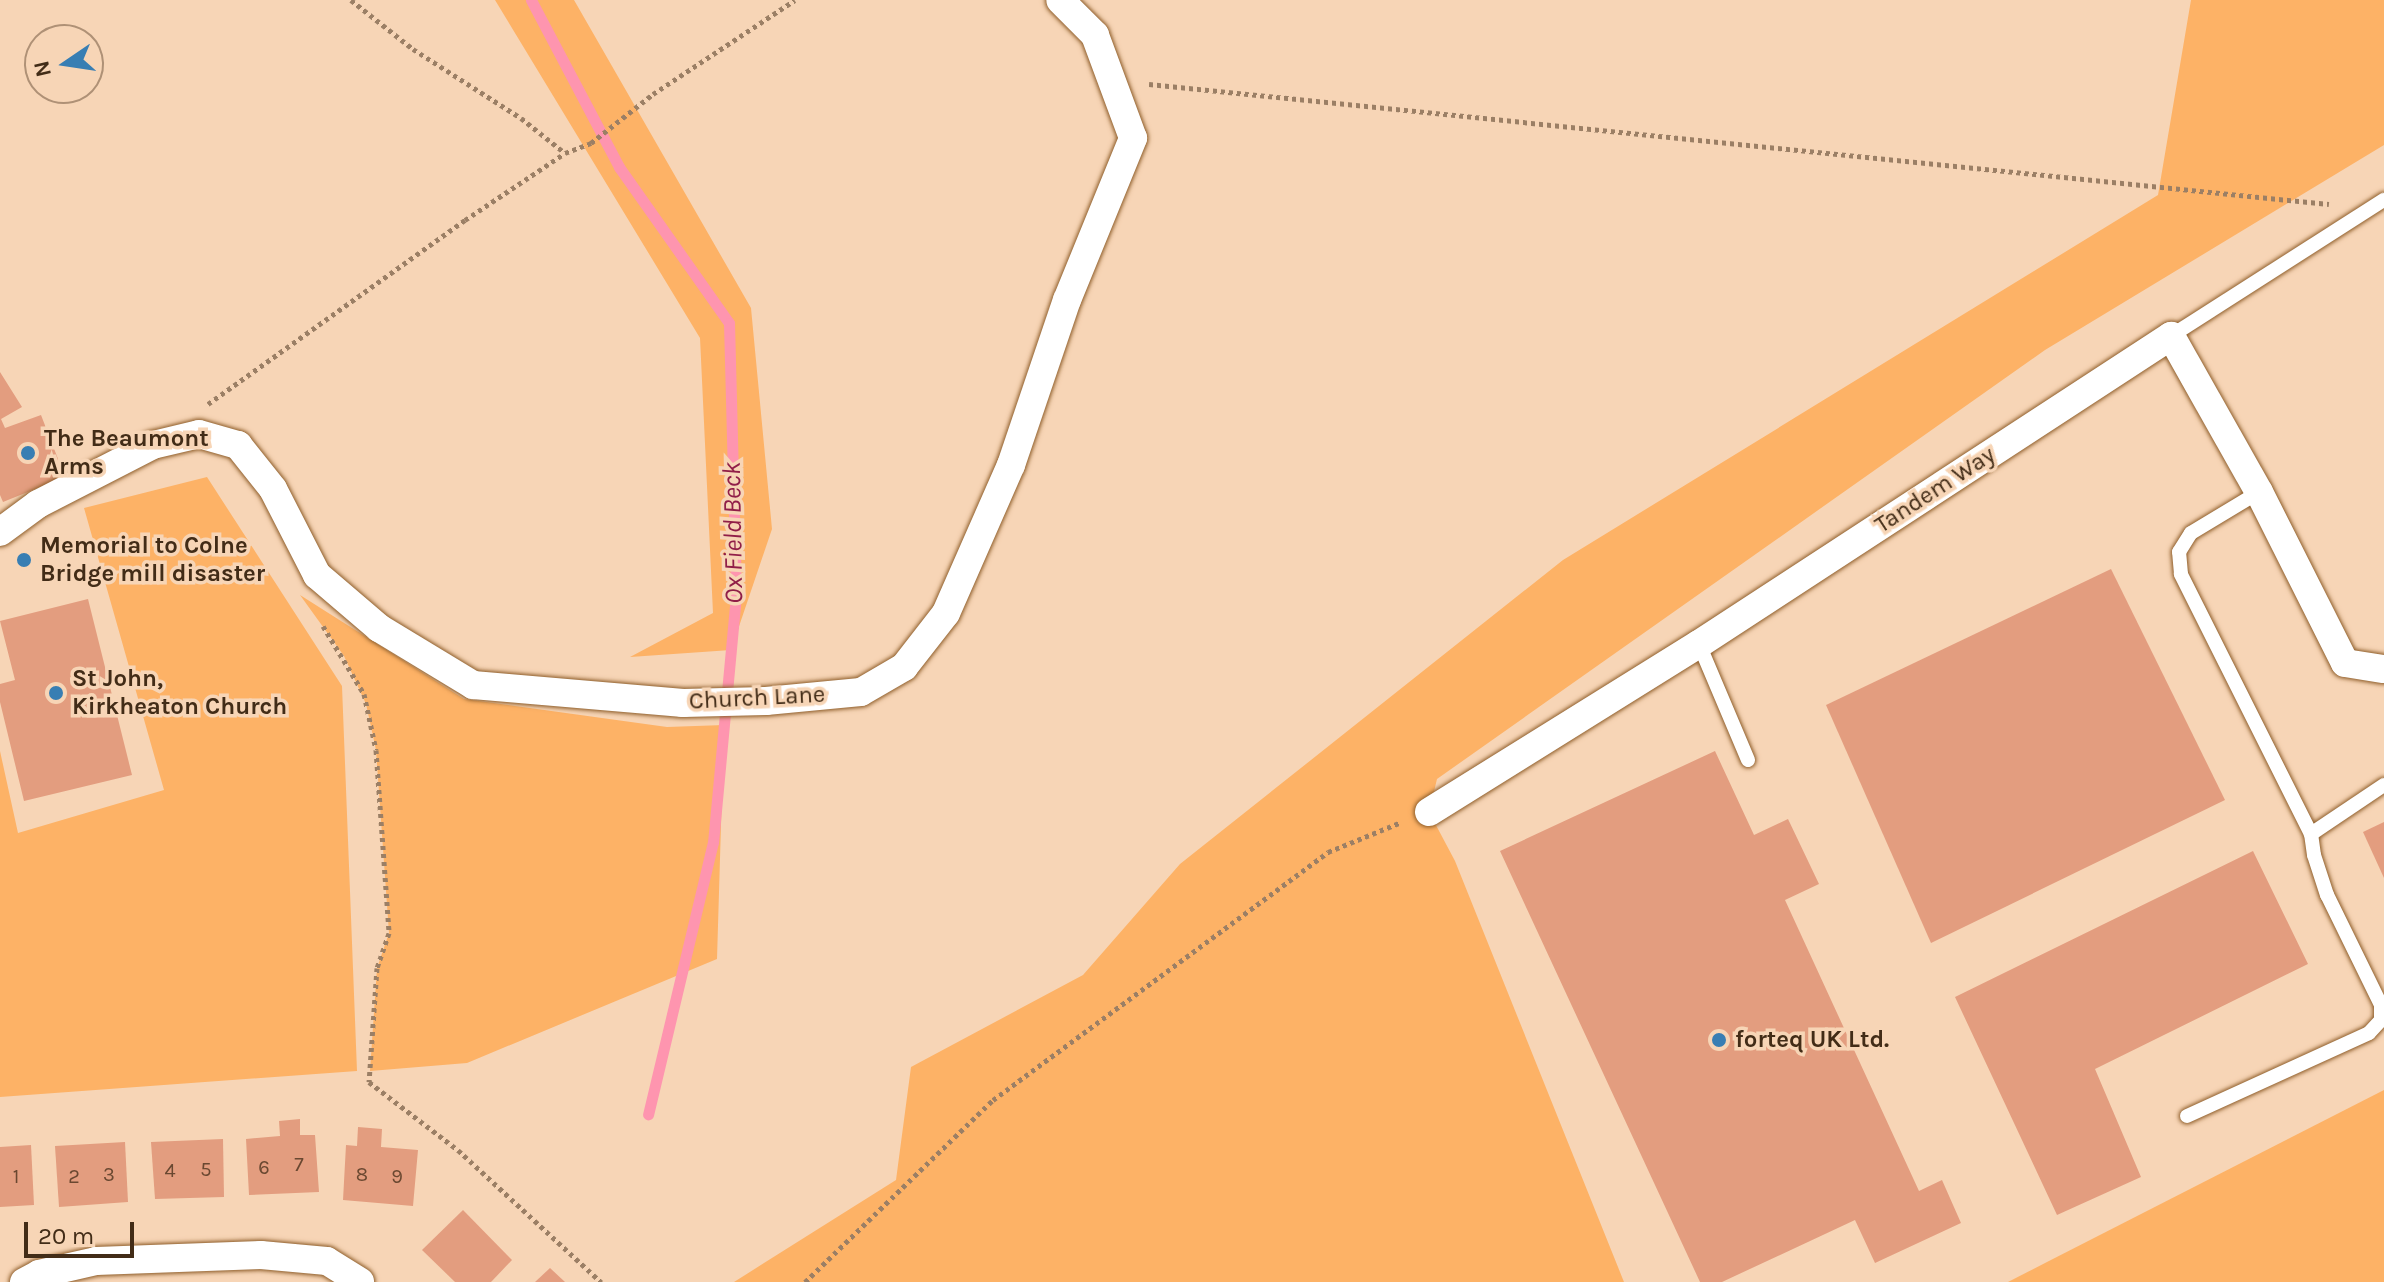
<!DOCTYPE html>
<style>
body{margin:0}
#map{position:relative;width:2384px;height:1282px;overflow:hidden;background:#f7d5b6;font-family:Karla,sans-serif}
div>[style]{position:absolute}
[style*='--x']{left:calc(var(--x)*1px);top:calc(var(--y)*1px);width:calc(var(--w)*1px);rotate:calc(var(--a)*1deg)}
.green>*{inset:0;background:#fdb266}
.stream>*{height:11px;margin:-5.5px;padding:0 5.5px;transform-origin:5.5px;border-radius:5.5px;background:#fe95af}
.building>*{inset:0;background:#e39d7f}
.path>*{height:5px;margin-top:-2.5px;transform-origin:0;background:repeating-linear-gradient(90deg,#9b7f65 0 4px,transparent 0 8px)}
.roads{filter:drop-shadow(0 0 2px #8f5e2a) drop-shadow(0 0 2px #8f5e2a)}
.service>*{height:14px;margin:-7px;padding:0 7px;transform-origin:7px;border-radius:7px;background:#fff}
.minor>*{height:28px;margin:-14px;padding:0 14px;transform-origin:14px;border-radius:14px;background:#fff}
.dots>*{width:22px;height:22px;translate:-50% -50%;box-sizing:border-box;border:4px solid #f7d5b6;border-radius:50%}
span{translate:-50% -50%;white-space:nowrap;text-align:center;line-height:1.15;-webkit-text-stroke:7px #f7d5b6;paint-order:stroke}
.number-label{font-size:20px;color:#6a4831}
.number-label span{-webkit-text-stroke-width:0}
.poi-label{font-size:24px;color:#422c17;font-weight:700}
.left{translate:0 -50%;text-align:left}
.street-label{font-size:24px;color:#422c17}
.water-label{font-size:26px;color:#911e48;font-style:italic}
.north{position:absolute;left:24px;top:24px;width:80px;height:80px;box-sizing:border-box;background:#f7d5b6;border:2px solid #af9176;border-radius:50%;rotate:257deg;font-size:22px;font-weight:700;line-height:32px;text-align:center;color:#422c17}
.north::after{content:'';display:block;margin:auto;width:28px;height:36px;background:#387eb3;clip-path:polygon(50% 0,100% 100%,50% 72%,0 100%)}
.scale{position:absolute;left:24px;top:1222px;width:110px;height:36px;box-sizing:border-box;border:4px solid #422c17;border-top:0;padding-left:10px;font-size:24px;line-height:28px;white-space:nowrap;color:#422c17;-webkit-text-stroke:6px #f7d5b6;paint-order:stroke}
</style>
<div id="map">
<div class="green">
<i style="clip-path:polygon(495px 0,574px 0,751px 308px,772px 529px,731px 650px,630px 657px,713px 613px,700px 338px)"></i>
<i style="clip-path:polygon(2191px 0,2384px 0,2384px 145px,2045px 350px,1437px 779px,1429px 812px,1455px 861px,1624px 1282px,734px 1282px,896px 1180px,911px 1067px,1083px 975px,1180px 864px,1563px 560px,2158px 195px)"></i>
<i style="clip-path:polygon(207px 477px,342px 686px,357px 1071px,0 1097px,0 751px,18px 833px,164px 790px,84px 508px)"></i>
<i style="clip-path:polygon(300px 595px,464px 699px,667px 727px,724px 725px,717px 959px,467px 1063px,370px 1071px,377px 968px,389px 933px,376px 750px,366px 704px,344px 656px)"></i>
<i style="clip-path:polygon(2384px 1090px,2384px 1282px,2008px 1282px,2047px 1262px)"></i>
</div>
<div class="stream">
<i style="--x:531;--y:0;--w:189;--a:62.2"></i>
<i style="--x:619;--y:167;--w:191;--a:54.8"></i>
<i style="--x:729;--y:323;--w:272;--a:88.5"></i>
<i style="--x:736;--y:595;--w:248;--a:95.3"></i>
<i style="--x:713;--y:842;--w:280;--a:103.4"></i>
</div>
<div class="building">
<i style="clip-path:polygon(0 372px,22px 407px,1px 419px,5px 428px,41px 415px,65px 477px,3px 502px,0 495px)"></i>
<i style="clip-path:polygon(2111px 569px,2225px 800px,1931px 943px,1826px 705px)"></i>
<i style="clip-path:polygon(88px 599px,132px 775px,24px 801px,0 702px,0 684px,15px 680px,0 621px)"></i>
<i style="clip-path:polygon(1715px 751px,1754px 835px,1788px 819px,1819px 884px,1785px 900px,1919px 1191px,1942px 1180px,1961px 1223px,1875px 1263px,1855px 1220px,1722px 1282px,1700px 1282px,1500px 851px)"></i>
<i style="clip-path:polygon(2384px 822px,2384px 878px,2363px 832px)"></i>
<i style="clip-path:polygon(2253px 851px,2308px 964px,2095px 1069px,2141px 1177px,2057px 1215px,1955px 997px)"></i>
<i style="clip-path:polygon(300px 1119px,300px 1135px,315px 1135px,319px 1192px,249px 1195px,246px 1139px,280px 1136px,279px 1121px)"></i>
<i style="clip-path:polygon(358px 1127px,382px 1129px,381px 1147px,418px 1150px,413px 1206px,343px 1200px,346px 1145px,357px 1146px)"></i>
<i style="clip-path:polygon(223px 1139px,224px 1197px,155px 1199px,151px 1142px)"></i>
<i style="clip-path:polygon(125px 1142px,128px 1202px,59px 1207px,55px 1146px)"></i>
<i style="clip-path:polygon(31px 1145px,34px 1205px,0 1207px,0 1147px)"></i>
<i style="clip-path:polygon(463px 1210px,512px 1260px,491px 1282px,455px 1282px,422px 1250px)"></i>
<i style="clip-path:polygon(550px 1268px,565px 1282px,535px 1282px)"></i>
</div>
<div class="path">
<i style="--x:351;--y:0;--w:79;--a:38.3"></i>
<i style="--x:413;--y:49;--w:128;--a:32.6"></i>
<i style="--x:521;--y:118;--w:56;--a:38.5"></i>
<i style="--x:1149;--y:84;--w:1186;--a:5.81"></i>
<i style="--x:208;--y:404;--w:316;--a:-35.6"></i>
<i style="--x:465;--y:220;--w:120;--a:-33.8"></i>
<i style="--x:565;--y:153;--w:28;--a:-21"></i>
<i style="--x:591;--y:143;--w:79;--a:-38.3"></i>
<i style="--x:653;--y:94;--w:170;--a:-33.5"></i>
<i style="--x:323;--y:626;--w:79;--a:58.9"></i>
<i style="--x:364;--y:694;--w:57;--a:77.9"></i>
<i style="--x:376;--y:750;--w:183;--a:85.9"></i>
<i style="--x:389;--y:933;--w:37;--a:109"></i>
<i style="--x:377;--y:968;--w:114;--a:94"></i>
<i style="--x:369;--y:1082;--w:112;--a:37.4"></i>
<i style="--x:458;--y:1150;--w:195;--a:42.7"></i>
<i style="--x:805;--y:1282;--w:262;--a:-44.1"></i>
<i style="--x:993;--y:1100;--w:417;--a:-36.5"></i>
<i style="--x:1328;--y:852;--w:77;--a:-22.2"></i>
</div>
<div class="roads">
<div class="service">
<i style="--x:2171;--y:336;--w:253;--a:-32.6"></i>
<i style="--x:1699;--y:644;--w:126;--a:67.1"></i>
<i style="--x:2311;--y:834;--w:88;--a:-33.9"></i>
<i style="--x:2187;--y:1116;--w:200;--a:-24.5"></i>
<i style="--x:2369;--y:1033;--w:18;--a:-47"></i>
<i style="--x:2381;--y:1020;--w:15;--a:-90"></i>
<i style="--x:2381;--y:1005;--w:123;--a:-116.1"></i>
<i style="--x:2327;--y:895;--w:42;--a:-108"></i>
<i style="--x:2314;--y:855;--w:21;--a:-98"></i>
<i style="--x:2311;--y:834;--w:291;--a:-116.6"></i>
<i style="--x:2181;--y:574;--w:22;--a:-95"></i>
<i style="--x:2179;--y:552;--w:22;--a:-58"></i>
<i style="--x:2191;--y:533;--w:79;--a:-31.1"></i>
</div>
<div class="minor">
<i style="--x:0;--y:532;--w:47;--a:-36.4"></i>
<i style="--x:38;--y:504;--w:129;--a:-27.2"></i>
<i style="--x:153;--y:445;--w:47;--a:-13.4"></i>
<i style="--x:199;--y:434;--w:41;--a:15.8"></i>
<i style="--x:238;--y:445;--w:56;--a:51.5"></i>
<i style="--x:273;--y:489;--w:97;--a:62.9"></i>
<i style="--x:317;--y:575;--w:82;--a:40.5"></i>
<i style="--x:379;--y:628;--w:110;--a:31.2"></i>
<i style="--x:473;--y:685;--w:211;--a:4.9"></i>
<i style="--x:683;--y:703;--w:83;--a:-1.4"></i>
<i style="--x:766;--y:701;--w:95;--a:-5.4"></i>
<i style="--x:861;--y:692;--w:50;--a:-30.2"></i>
<i style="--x:904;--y:667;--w:68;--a:-52.1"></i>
<i style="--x:946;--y:613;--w:162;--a:-66.3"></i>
<i style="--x:1011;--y:465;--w:174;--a:-71.3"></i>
<i style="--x:1067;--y:300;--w:175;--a:-67.8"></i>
<i style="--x:1133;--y:138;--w:110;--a:-110.3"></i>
<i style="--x:1095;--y:35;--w:49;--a:-135"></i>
<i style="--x:1429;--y:812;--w:318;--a:-31.9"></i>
<i style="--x:1699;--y:644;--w:564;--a:-33.13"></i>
<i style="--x:2171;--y:336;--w:179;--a:60.6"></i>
<i style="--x:2259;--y:492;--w:191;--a:63.3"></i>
<i style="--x:2345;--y:663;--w:39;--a:9"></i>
<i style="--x:24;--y:1282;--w:17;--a:-28"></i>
<i style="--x:39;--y:1274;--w:58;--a:-12.8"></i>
<i style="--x:96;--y:1261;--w:165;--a:-2.1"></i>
<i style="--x:261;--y:1255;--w:66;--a:5.2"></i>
<i style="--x:327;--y:1261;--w:39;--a:32"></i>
</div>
</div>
<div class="dots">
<i style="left:28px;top:453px;background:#387eb3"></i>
<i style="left:24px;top:560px;background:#387eb3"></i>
<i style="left:56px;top:693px;background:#387eb3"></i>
<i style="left:1719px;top:1040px;background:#387eb3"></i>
</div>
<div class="number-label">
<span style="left:299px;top:1164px">7</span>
<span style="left:264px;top:1167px">6</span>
<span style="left:206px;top:1169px">5</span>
<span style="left:170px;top:1170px">4</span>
<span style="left:109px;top:1174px">3</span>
<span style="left:362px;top:1174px">8</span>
<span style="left:16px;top:1176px">1</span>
<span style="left:74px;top:1176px">2</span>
<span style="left:397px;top:1176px">9</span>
</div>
<div class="poi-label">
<span class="left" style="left:44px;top:453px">The Beaumont<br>Arms</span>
<span class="left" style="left:40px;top:560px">Memorial to Colne<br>Bridge mill disaster</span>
<span class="left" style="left:72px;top:693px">St John,<br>Kirkheaton Church</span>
<span class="left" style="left:1735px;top:1040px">forteq UK Ltd.</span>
</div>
<div class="street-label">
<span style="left:1935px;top:490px;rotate:-33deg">Tandem Way</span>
<span style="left:757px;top:698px;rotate:-3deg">Church Lane</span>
</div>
<div class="water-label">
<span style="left:733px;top:533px;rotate:-91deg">Ox Field Beck</span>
</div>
<div class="north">N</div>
<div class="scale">20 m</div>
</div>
